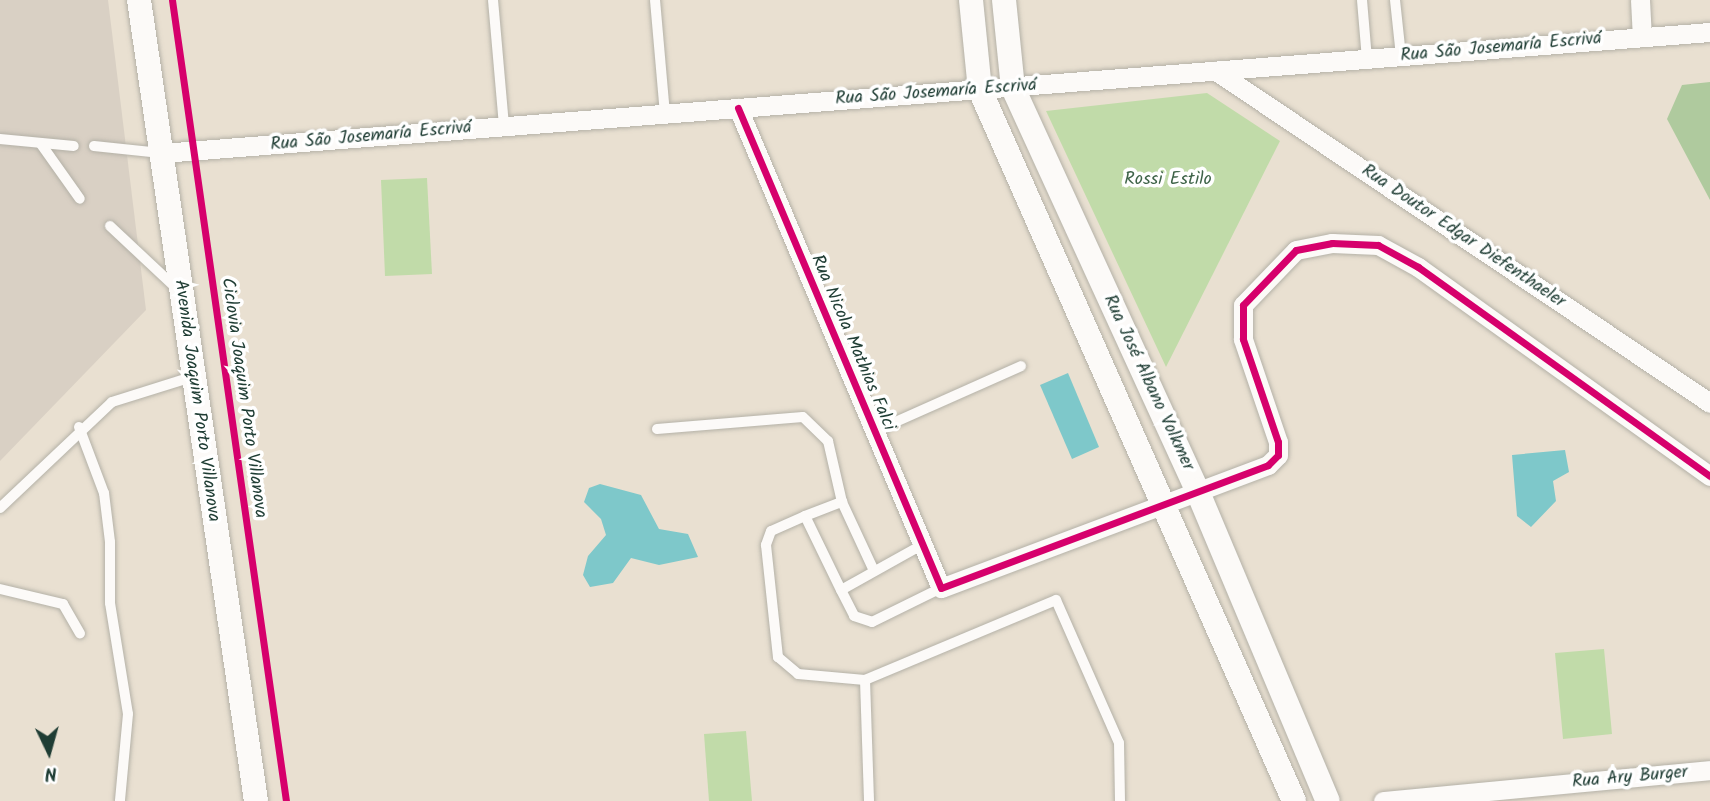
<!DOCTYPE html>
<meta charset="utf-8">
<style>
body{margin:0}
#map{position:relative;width:1710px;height:801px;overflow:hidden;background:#e9e0d1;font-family:Kalam,sans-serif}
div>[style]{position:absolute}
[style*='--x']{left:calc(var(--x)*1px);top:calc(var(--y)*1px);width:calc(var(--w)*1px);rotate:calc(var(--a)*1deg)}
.industrial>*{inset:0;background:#d9d0c4}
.green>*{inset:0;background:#c1dba9}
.forest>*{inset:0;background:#afca9e}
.water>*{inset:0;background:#7ec8ca}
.roads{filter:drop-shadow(0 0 2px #b4b1a7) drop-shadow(0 0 2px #b4b1a7)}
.service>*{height:10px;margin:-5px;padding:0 5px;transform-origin:5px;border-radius:5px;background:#fcfaf8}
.minor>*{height:19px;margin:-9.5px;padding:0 9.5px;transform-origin:9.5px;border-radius:9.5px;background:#fcfaf8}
.tertiary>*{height:24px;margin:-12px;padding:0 12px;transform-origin:12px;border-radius:12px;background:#fcfaf8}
.cycleway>*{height:7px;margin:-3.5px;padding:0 3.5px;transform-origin:3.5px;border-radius:3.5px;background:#d6006c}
span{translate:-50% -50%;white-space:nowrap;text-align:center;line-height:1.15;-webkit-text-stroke:7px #fff;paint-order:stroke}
.street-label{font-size:18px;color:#1f3d34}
.park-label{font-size:18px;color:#3f6449}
.north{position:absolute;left:14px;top:717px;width:70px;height:70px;-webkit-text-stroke:5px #fff;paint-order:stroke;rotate:175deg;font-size:19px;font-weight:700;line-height:28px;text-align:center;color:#1f3d34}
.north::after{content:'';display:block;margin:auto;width:24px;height:32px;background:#1f3d34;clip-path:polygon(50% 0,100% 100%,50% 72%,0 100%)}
</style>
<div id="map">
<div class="industrial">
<i style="clip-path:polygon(0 0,108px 0,146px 310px,0 461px)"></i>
</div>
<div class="green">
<i style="clip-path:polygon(1207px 93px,1280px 141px,1166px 367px,1046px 111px)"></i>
<i style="clip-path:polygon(427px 178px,432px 274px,385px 276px,381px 180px)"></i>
<i style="clip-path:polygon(1604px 649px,1612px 734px,1563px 739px,1555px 653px)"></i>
<i style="clip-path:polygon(746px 731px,752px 801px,709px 801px,704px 734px)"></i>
</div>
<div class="forest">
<i style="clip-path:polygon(1710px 82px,1710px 200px,1667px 119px,1682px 85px)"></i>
</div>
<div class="water">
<i style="clip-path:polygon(1068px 373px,1099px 447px,1072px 459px,1040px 385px)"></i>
<i style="clip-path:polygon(1565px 450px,1569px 472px,1553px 481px,1556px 501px,1531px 527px,1517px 516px,1512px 455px)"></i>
<i style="clip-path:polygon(600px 484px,641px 495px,659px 529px,688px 534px,698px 557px,659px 565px,631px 558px,613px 583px,590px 587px,583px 575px,588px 556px,606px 535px,601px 519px,584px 502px,589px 488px)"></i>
</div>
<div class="roads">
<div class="service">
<i style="--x:493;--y:0;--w:126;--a:85"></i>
<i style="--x:655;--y:0;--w:114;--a:85"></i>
<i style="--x:1362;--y:0;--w:59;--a:85.2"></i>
<i style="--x:1395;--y:0;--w:56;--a:83.9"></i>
<i style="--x:0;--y:139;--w:74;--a:5.4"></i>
<i style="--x:41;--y:144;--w:67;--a:54.7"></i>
<i style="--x:94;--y:146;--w:67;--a:6"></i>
<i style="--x:110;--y:226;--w:91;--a:43.2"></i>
<i style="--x:79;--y:427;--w:71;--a:69.3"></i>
<i style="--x:104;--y:493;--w:49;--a:83"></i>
<i style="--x:110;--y:542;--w:61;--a:90"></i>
<i style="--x:110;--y:603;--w:112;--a:80.8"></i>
<i style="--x:128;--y:714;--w:87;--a:95.3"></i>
<i style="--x:657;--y:429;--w:146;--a:-4.7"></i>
<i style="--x:803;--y:417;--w:35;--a:44"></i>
<i style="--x:828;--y:441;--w:63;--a:77.1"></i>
<i style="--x:873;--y:432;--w:162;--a:-24"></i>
<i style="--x:0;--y:508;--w:154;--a:-43.4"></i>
<i style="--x:112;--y:402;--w:84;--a:-17.4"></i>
<i style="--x:805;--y:516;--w:40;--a:-21"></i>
<i style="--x:842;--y:502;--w:76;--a:65.1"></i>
<i style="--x:920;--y:546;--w:90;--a:150.9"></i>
<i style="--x:841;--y:590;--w:29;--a:63"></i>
<i style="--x:854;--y:616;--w:19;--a:18"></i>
<i style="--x:872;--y:622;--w:77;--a:-26.2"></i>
<i style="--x:0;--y:589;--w:65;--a:13.4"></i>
<i style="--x:63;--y:604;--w:34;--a:60"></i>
<i style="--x:841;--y:590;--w:82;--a:-115.9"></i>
<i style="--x:805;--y:516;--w:37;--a:156"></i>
<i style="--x:771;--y:531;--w:15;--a:110"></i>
<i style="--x:766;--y:545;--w:113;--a:83.9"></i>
<i style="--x:778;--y:657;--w:26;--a:40"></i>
<i style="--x:798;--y:674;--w:67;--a:5.1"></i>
<i style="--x:865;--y:680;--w:207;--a:-22.7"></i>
<i style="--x:1056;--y:600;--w:156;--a:66.2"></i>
<i style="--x:1119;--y:743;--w:58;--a:89"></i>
<i style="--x:865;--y:680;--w:121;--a:88.1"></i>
</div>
<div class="minor">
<i style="--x:1640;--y:0;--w:37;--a:87"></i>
<i style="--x:1216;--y:71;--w:595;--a:33.9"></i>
<i style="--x:738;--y:108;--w:521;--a:67.08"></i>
<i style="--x:941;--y:588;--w:349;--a:-20.6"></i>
<i style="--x:1268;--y:465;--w:14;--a:-45"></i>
<i style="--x:1278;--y:455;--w:13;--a:-90"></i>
<i style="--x:1278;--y:442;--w:109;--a:-108.8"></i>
<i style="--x:1243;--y:339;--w:34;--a:-90"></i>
<i style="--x:1243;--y:305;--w:76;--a:-46.1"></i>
<i style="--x:1296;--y:250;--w:37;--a:-11"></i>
<i style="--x:1332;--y:243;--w:46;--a:2.5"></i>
<i style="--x:1378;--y:245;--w:46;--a:28.8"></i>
<i style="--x:1418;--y:267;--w:359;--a:35.6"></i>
<i style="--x:162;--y:153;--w:1553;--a:-4.47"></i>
<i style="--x:1383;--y:801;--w:328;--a:-5.4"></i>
</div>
<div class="tertiary">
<i style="--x:139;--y:0;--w:809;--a:81.69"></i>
<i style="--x:971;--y:0;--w:90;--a:84.3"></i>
<i style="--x:980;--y:90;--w:777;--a:66.17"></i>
<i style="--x:1004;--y:0;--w:88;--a:84.2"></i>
<i style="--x:1013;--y:88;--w:442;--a:65.4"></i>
<i style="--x:1197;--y:490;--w:337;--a:67.2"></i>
</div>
</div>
<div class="cycleway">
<i style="--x:172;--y:0;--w:809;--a:81.9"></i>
<i style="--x:738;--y:108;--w:521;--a:67.08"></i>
<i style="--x:941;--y:588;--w:349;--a:-20.6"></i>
<i style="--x:1268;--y:465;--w:14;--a:-45"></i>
<i style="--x:1278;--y:455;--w:13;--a:-90"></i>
<i style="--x:1278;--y:442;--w:109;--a:-108.8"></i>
<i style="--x:1243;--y:339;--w:34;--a:-90"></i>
<i style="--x:1243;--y:305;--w:76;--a:-46.1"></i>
<i style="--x:1296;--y:250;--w:37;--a:-11"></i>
<i style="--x:1332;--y:243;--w:46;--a:2.5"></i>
<i style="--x:1378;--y:245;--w:46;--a:28.8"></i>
<i style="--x:1418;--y:267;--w:359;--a:35.6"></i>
</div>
<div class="street-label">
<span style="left:1501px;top:48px;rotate:-5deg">Rua São Josemaría Escrivá</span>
<span style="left:936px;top:93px;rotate:-4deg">Rua São Josemaría Escrivá</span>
<span style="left:371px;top:137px;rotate:-5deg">Rua São Josemaría Escrivá</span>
<span style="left:1463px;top:237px;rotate:34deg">Rua Doutor Edgar Diefenthaeler</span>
<span style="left:852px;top:343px;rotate:67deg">Rua Nicola Mathias Falci</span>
<span style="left:1148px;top:383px;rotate:65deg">Rua José Albano Volkmer</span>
<span style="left:243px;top:398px;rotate:82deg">Ciclovia Joaquim Porto Villanova</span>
<span style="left:196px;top:401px;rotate:82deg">Avenida Joaquim Porto Villanova</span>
<span style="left:1630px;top:778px;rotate:-5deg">Rua Ary Burger</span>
</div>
<div class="park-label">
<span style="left:1168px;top:180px">Rossi Estilo</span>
</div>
<div class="north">N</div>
</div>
